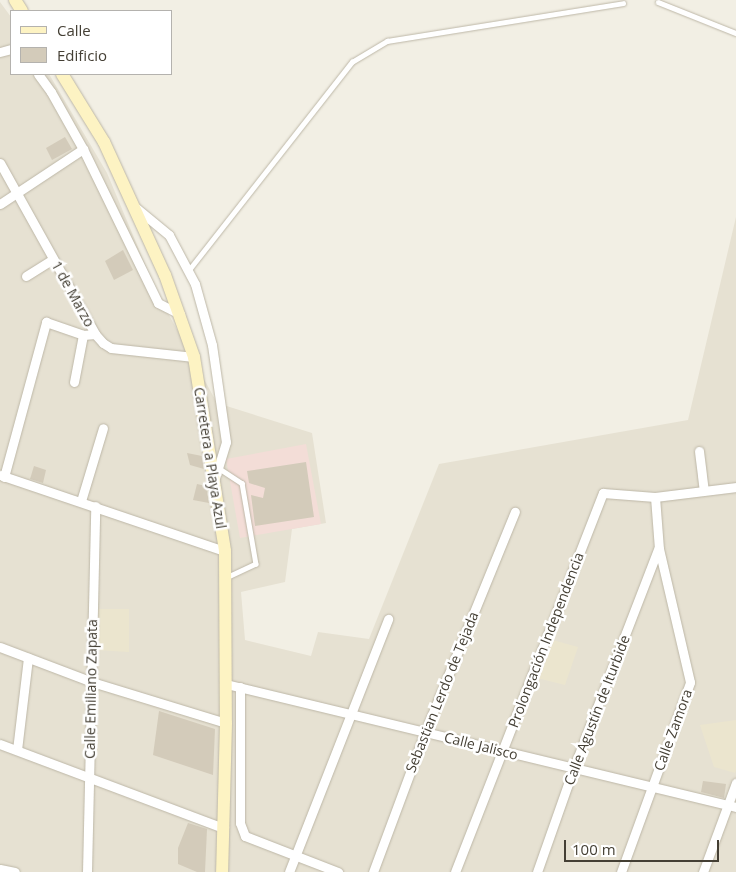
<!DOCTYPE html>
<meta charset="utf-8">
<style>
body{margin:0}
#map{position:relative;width:736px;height:872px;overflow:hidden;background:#f2efe4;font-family:"Open Sans",sans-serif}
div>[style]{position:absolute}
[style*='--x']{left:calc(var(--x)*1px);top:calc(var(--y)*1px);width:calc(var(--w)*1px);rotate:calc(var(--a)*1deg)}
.residential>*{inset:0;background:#e6e1d2}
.education>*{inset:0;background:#ebe5ce}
.medical>*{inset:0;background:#f3ddd7}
.building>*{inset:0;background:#d3cbba}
.roads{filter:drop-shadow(0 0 1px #bdb7a7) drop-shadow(0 0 1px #bdb7a7)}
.lane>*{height:4.5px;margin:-2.25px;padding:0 2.25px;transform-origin:2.25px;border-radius:2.25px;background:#fff}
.street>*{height:9px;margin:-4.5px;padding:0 4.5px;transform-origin:4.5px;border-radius:4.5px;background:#fff}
.secondary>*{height:12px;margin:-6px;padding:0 6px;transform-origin:6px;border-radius:6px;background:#fdf3c3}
span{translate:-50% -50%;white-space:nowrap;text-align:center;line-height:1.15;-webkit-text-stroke:5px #fff;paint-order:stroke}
.street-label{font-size:14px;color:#443f34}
.legend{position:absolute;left:10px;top:10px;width:162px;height:65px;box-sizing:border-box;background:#fff;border:1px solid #b4b2ae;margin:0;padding:6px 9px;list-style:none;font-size:15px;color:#443f34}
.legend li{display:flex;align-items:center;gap:10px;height:25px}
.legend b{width:25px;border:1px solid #b4b2ae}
.scale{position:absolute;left:564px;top:840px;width:155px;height:22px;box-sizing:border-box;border:2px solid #443f34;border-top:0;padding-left:6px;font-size:15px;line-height:18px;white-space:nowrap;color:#443f34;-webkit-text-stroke:4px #fff;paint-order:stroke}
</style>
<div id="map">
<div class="residential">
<i style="clip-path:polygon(0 2px,11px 17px,11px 74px,49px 74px,107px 173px,158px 295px,217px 403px,312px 433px,326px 523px,292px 529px,285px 582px,241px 592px,245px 640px,311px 656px,318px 632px,369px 639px,439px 464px,688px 420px,736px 217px,736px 872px,0 872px)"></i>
</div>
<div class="education">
<i style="clip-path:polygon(96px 609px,129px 609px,129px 652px,96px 650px)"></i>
<i style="clip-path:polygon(549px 639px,578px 647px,565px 685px,537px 678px)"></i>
<i style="clip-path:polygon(736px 720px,736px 770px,735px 773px,714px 767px,700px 725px)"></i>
</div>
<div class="medical">
<i style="clip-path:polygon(306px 444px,321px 524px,240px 538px,226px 459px)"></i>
</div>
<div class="building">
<i style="clip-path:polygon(65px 137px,72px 149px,52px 160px,46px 148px)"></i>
<i style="clip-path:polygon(123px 250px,133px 270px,114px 280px,105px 261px)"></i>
<i style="clip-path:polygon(187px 453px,202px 456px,204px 469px,190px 465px)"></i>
<i style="clip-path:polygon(306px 462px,314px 517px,255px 526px,251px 495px,263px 498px,265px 488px,249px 483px,247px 471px)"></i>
<i style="clip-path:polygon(34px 466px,46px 470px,43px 483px,30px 479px)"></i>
<i style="clip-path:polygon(197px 484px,206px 486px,209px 503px,193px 500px)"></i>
<i style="clip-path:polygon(159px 711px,215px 729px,213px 775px,153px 755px)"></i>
<i style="clip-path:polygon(703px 781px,726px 784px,724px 798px,701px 792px)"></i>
<i style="clip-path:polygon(188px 823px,207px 829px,205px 872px,197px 872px,178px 864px,178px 848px)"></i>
</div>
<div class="roads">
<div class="lane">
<i style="--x:658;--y:2;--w:84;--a:21.7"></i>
<i style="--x:188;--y:271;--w:266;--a:-51.9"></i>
<i style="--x:352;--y:62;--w:41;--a:-31"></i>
<i style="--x:387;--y:41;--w:239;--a:-9.1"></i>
<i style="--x:217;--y:467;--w:30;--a:33"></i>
<i style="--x:242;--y:483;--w:82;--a:80.2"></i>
<i style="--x:256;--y:564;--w:33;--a:155"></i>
</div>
<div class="street">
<i style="--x:0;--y:52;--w:11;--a:-15"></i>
<i style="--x:38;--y:74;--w:22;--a:54"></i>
<i style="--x:51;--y:92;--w:65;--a:60.7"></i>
<i style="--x:83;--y:149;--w:171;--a:64"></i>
<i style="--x:158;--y:303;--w:25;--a:27"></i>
<i style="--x:0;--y:163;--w:196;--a:60.9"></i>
<i style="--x:95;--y:334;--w:12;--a:48"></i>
<i style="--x:103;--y:343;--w:9;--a:32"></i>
<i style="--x:111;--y:348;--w:83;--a:6.2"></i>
<i style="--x:0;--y:204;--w:100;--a:-33.5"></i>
<i style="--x:135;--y:207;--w:44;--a:39.5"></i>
<i style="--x:169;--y:235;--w:55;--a:62"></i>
<i style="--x:195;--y:284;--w:63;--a:74.4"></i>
<i style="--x:212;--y:345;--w:98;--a:81.8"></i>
<i style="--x:226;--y:442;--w:39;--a:107"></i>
<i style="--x:26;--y:276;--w:32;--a:-32"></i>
<i style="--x:74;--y:382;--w:48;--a:-79.2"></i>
<i style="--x:699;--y:451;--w:38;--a:83"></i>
<i style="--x:0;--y:475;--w:237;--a:18.7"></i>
<i style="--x:4;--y:477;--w:161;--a:-74.8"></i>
<i style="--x:46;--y:322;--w:39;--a:19"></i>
<i style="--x:83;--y:335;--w:12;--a:-5"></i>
<i style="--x:81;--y:501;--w:76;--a:-73.2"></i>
<i style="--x:0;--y:647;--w:98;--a:20.8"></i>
<i style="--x:92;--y:682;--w:140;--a:17"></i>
<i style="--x:226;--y:684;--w:525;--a:13.56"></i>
<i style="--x:240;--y:687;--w:136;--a:90"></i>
<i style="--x:240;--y:823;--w:14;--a:69"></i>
<i style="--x:245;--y:836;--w:100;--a:21.2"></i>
<i style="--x:0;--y:744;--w:239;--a:20.6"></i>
<i style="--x:17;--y:750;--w:93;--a:-83.2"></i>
<i style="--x:0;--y:869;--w:15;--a:11"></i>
<i style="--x:87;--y:872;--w:366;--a:-88.7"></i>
<i style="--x:289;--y:872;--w:272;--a:-68.6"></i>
<i style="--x:373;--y:872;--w:149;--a:-69.6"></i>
<i style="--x:425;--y:732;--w:238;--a:-67.8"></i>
<i style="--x:455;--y:872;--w:407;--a:-68.7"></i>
<i style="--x:603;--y:493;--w:52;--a:4.4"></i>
<i style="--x:655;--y:497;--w:82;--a:-7"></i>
<i style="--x:537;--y:872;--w:111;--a:-70.6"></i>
<i style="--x:574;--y:767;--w:234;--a:-68.9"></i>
<i style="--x:621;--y:872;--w:202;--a:-70"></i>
<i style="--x:690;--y:682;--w:137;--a:-103.1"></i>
<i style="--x:659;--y:549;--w:52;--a:-94.4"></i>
<i style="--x:703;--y:872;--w:95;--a:-69.7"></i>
</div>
<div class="secondary">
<i style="--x:15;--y:0;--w:13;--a:58"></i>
<i style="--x:62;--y:74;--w:80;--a:58.3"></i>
<i style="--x:104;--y:142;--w:146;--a:65.4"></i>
<i style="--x:165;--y:275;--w:87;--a:70.5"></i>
<i style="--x:194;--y:357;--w:196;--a:80.9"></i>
<i style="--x:225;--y:551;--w:172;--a:89.7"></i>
<i style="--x:226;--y:723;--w:149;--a:91.5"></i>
</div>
</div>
<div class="street-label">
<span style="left:73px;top:294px;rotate:61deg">1 de Marzo</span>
<span style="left:210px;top:458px;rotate:81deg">Carretera a Playa Azul</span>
<span style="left:546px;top:640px;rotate:-69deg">Prolongación Independencia</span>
<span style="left:91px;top:689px;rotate:-89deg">Calle Emiliano Zapata</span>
<span style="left:442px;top:692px;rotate:-68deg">Sebastian Lerdo de Tejada</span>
<span style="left:597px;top:710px;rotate:-69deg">Calle Agustín de Iturbide</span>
<span style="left:673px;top:730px;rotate:-70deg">Calle Zamora</span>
<span style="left:481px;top:746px;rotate:14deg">Calle Jalisco</span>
</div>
<ul class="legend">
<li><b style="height:6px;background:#fdf3c3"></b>Calle</li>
<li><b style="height:14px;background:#d3cbba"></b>Edificio</li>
</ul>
<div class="scale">100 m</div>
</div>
